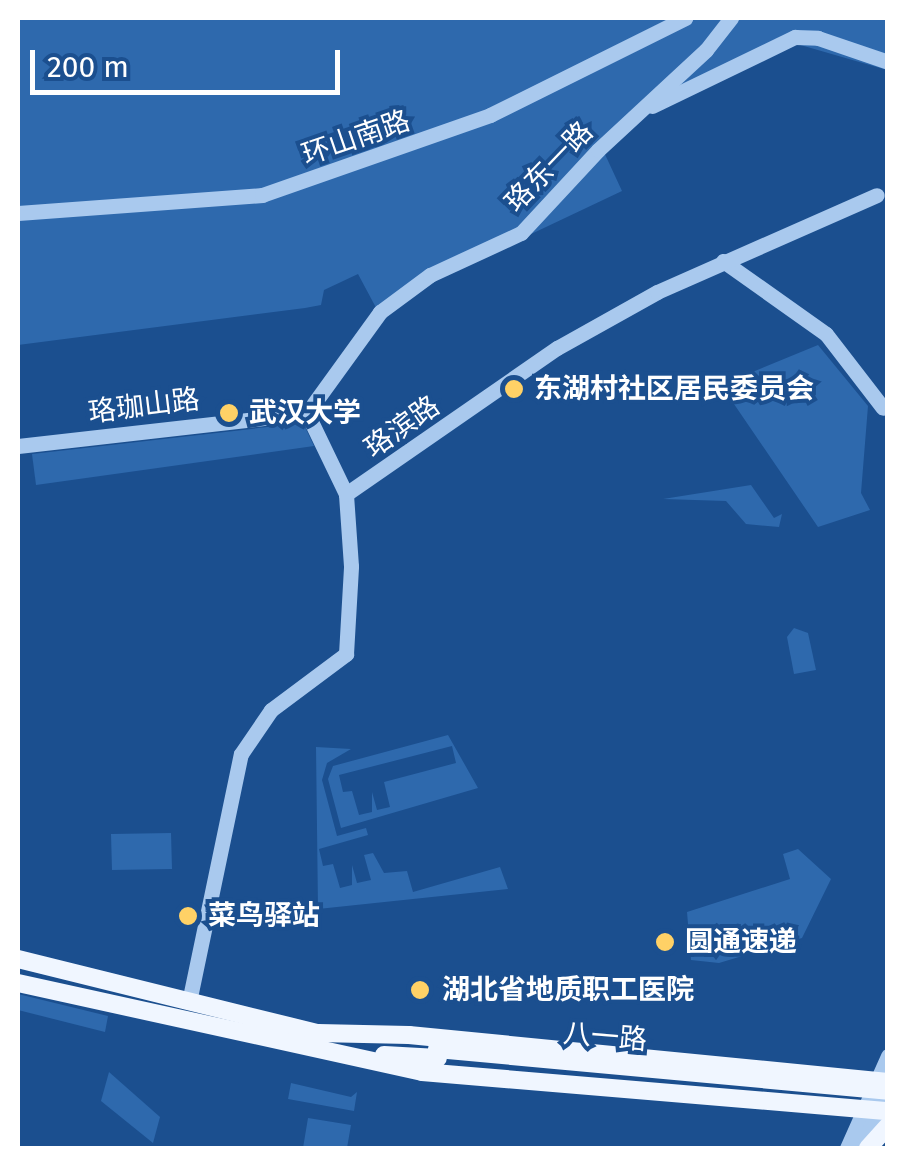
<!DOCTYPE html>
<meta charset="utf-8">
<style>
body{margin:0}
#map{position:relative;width:905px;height:1166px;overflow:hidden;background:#1b4f8f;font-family:"Fira Sans","Noto Sans SC",sans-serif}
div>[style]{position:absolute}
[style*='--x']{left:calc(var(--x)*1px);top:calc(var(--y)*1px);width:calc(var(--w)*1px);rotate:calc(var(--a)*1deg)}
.green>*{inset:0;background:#2e69ad}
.minor>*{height:15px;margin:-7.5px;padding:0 7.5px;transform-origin:7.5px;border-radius:7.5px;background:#a9c9ee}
.major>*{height:18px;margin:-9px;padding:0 9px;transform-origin:9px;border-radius:9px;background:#f0f6ff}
.major-bridge>*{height:18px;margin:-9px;padding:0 9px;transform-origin:9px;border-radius:9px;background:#f0f6ff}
.dots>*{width:28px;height:28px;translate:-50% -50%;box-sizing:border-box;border:5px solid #1b4f8f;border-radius:50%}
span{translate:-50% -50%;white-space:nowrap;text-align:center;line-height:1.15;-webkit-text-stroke:8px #1b4f8f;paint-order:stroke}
.street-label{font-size:28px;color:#fff}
.poi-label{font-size:28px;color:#fff;font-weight:700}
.left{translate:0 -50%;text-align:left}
.frame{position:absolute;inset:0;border:20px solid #fff;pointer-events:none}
.scale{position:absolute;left:30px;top:50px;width:310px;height:45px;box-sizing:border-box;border:5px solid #fff;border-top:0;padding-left:12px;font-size:30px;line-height:35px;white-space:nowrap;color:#fff;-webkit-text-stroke:8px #1b4f8f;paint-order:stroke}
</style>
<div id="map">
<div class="green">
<i style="clip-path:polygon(18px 18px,887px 18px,887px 70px,797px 44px,644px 116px,603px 150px,622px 191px,434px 280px,381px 317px,358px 274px,324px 290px,321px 305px,305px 308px,18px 345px)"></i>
<i style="clip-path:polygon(818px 345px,868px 406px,861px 493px,870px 510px,818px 527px,721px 385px)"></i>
<i style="clip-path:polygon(303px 423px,314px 446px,36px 485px,32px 454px)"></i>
<i style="clip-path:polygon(751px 485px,774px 518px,782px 514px,779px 527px,746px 524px,726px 501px,663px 499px)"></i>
<i style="clip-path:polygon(794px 628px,808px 633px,816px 670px,794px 674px,787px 637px)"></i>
<i style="clip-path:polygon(evenodd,448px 735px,478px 788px,341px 828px,328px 779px,333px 766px,448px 735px,452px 746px,456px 763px,384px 782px,390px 807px,377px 810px,372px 792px,372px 812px,359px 815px,352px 791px,343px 792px,339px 775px,452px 746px)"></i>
<i style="clip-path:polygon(316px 747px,351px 749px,327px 763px,322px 780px,337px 836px,366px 828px,368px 835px,319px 849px,323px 866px,333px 864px,340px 888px,352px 885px,352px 865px,357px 883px,371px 880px,364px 855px,373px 853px,384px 873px,407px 871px,413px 892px,500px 867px,508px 889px,318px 909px)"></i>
<i style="clip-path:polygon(171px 833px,172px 869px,112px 870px,111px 834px)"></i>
<i style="clip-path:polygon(798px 849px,831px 879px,802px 938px,719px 963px,691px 960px,687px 912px,790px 879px,783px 854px)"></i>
<i style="clip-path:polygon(18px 994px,108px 1016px,105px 1032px,18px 1010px)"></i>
<i style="clip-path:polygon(109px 1072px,160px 1117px,153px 1143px,101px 1101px)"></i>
<i style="clip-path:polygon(291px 1083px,351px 1097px,357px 1092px,354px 1111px,288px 1099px)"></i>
<i style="clip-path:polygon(308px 1118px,351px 1125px,347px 1148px,296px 1148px,303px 1148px)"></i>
</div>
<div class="minor">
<i style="--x:652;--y:106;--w:159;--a:-25.8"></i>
<i style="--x:795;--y:37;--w:23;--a:2"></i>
<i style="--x:818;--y:38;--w:74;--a:18.9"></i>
<i style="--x:18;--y:213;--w:245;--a:-4.2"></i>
<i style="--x:262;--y:195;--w:242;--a:-19.3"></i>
<i style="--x:490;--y:115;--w:218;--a:-26.4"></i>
<i style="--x:723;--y:261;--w:126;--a:35.3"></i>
<i style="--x:826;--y:334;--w:93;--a:52.4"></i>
<i style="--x:307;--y:413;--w:125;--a:-54.1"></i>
<i style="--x:380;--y:312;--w:62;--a:-36.5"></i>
<i style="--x:430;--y:275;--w:100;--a:-24.8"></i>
<i style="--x:521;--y:233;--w:113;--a:-47.1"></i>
<i style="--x:598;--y:150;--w:147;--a:-42.8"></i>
<i style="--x:706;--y:50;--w:41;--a:-52"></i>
<i style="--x:307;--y:413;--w:90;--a:64.3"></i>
<i style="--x:18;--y:446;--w:291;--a:-6.5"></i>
<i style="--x:189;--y:1002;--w:253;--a:-78.2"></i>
<i style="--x:241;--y:754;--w:53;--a:-55.7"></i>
<i style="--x:271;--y:710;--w:94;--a:-36.7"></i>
<i style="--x:346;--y:654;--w:88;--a:-86.7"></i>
<i style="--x:351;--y:566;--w:72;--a:-94"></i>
<i style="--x:346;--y:494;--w:257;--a:-34.7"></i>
<i style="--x:557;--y:348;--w:115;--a:-29.2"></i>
<i style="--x:657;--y:292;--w:240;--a:-23.8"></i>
<i style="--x:847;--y:1148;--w:101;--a:-66"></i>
<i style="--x:862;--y:1148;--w:51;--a:-68"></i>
</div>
<div class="major">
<i style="--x:18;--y:959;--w:309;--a:13.9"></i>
<i style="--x:318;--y:1033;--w:91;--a:1.3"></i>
<i style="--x:409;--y:1035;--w:481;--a:5.6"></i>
<i style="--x:18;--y:983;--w:414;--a:12.4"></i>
<i style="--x:422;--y:1072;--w:468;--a:4.8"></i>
<i style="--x:384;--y:1055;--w:54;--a:3.2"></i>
<i style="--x:868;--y:1148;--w:30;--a:-48"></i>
</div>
<div class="major-bridge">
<i style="--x:437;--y:1049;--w:453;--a:5.3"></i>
</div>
<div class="dots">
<i style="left:514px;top:389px;background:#ffd166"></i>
<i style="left:229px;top:413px;background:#ffd166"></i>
<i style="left:188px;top:916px;background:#ffd166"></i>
<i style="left:665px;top:942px;background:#ffd166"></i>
<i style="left:420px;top:990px;background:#ffd166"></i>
</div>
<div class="street-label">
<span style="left:356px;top:138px;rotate:-19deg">环山南路</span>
<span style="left:549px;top:167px;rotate:-46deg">珞东一路</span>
<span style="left:144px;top:406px;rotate:-7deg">珞珈山路</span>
<span style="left:402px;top:427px;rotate:-35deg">珞滨路</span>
<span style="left:605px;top:1037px;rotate:5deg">八一路</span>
</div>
<div class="poi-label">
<span class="left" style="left:534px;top:389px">东湖村社区居民委员会</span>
<span class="left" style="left:249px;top:413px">武汉大学</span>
<span class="left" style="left:208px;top:916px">菜鸟驿站</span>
<span class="left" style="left:685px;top:942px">圆通速递</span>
<span class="left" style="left:442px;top:990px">湖北省地质职工医院</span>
</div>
<div class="frame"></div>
<div class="scale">200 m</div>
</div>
